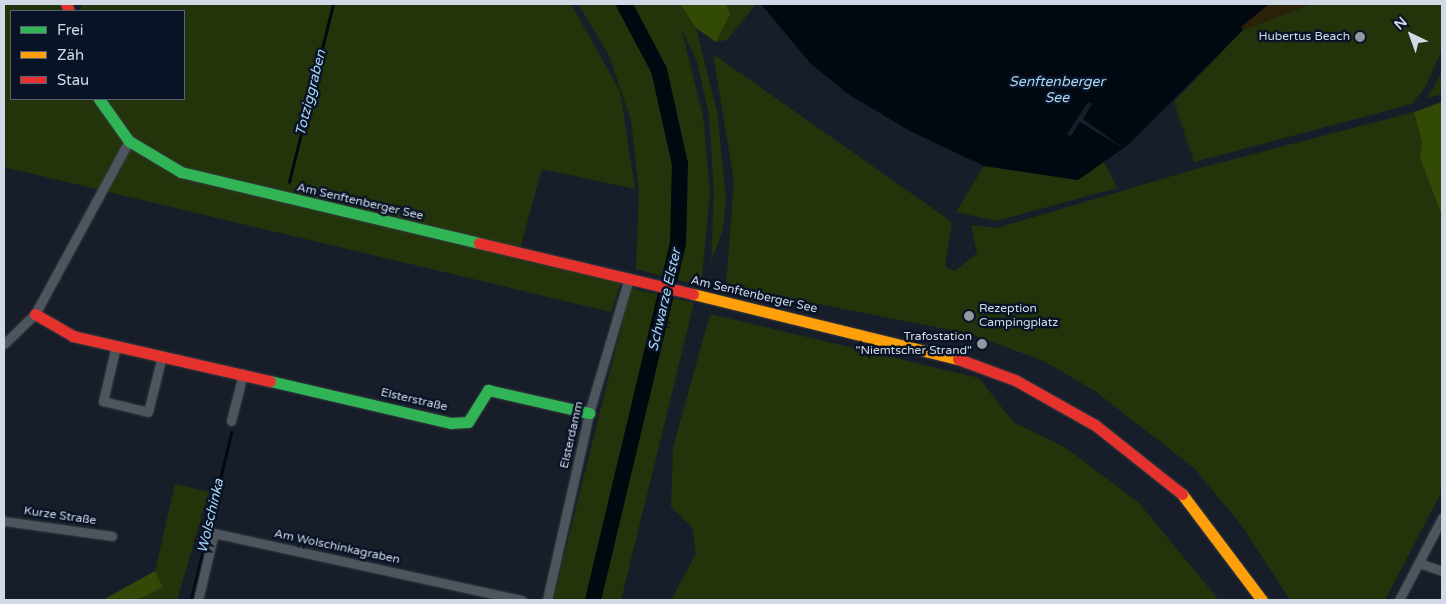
<!DOCTYPE html>
<meta charset="utf-8">
<style>
body{margin:0}
#map{position:relative;width:1446px;height:604px;overflow:hidden;background:#181e29;font-family:"Varela Round",sans-serif}
div>[style]{position:absolute}
[style*='--x']{left:calc(var(--x)*1px);top:calc(var(--y)*1px);width:calc(var(--w)*1px);rotate:calc(var(--a)*1deg)}
.green>*{inset:0;background:#23340a}
.forest>*{inset:0;background:#334906}
.sand>*{inset:0;background:#292208}
.water>*{inset:0;background:#020810}
.pier>*{inset:0;background:#181e29}
.stream>*{height:2.5px;margin:-1.25px;padding:0 1.25px;transform-origin:1.25px;border-radius:1.25px;background:#020810}
.river>*{height:16px;margin:-8px;padding:0 8px;transform-origin:8px;border-radius:8px;background:#020810}
.roads{filter:drop-shadow(0 0 1px #363b44) drop-shadow(0 0 1px #363b44)}
.street>*{height:9px;margin:-4.5px;padding:0 4.5px;transform-origin:4.5px;border-radius:4.5px;background:#4f555d}
.fast>*{height:11px;margin:-5.5px;padding:0 5.5px;transform-origin:5.5px;border-radius:5.5px;background:#30b455}
.slow>*{height:11px;margin:-5.5px;padding:0 5.5px;transform-origin:5.5px;border-radius:5.5px;background:#ff9f0a}
.jam>*{height:11px;margin:-5.5px;padding:0 5.5px;transform-origin:5.5px;border-radius:5.5px;background:#e5322d}
.dots>*{width:14px;height:14px;translate:-50% -50%;box-sizing:border-box;border:2px solid #091326;border-radius:50%}
span{translate:-50% -50%;white-space:nowrap;text-align:center;line-height:1.15;-webkit-text-stroke:5px #091326;paint-order:stroke}
.poi-label{font-size:12px;color:#d1d9e7}
.right{translate:-100% -50%;text-align:right}
.left{translate:0 -50%;text-align:left}
.street-label{font-size:12px;color:#d1d9e7}
.water-label{font-size:14px;color:#a6d4f1;font-style:italic}
.frame{position:absolute;inset:0;border:5px solid #d1d9e7;pointer-events:none}
.legend{position:absolute;left:10px;top:10px;width:175px;height:90px;box-sizing:border-box;background:#091326;border:1px solid #596273;margin:0;padding:6px 9px;list-style:none;font-size:15px;color:#d1d9e7}
.legend li{display:flex;align-items:center;gap:10px;height:25px}
.legend b{width:25px;border:1px solid #596273}
.north{position:absolute;left:1386px;top:10px;width:50px;height:50px;-webkit-text-stroke:4px #091326;paint-order:stroke;rotate:318deg;font-size:14px;font-weight:700;line-height:20px;text-align:center;color:#d1d9e7}
.north::after{content:'';display:block;margin:auto;width:18px;height:22px;background:#d1d9e7;clip-path:polygon(50% 0,100% 100%,50% 72%,0 100%)}
</style>
<div id="map">
<div class="green">
<i style="clip-path:polygon(4px 4px,59px 4px,62px 11px,11px 11px,11px 99px,184px 99px,184px 11px,80px 11px,82px 4px,571px 4px,620px 91px,635px 189px,542px 169px,517px 259px,621px 282px,611px 312px,4px 167px)"></i>
<i style="clip-path:polygon(578px 4px,680px 4px,696px 28px,717px 112px,726px 198px,723px 229px,711px 262px,714px 194px,709px 115px,697px 61px,681px 28px,703px 116px,710px 193px,701px 286px,636px 269px,639px 190px,631px 120px,609px 55px)"></i>
<i style="clip-path:polygon(726px 4px,756px 4px,727px 40px,716px 42px,729px 15px)"></i>
<i style="clip-path:polygon(1311px 4px,1442px 4px,1442px 49px,1426px 86px,1412px 104px,1194px 162px,1174px 102px,1243px 30px)"></i>
<i style="clip-path:polygon(713px 54px,952px 222px,945px 267px,955px 271px,977px 253px,971px 225px,997px 228px,1196px 169px,1414px 112px,1422px 143px,1420px 158px,1442px 216px,1442px 491px,1385px 600px,1290px 600px,1242px 526px,1194px 468px,1095px 391px,1046px 362px,971px 334px,726px 286px,734px 181px)"></i>
<i style="clip-path:polygon(1442px 71px,1442px 94px,1427px 98px,1433px 89px)"></i>
<i style="clip-path:polygon(1104px 162px,1117px 188px,996px 221px,956px 212px,984px 166px,1078px 180px)"></i>
<i style="clip-path:polygon(631px 288px,694px 303px,621px 600px,553px 600px)"></i>
<i style="clip-path:polygon(710px 314px,979px 378px,1013px 422px,1066px 448px,1138px 502px,1219px 600px,671px 600px,696px 554px,692px 527px,671px 507px,673px 448px)"></i>
<i style="clip-path:polygon(175px 484px,209px 492px,177px 600px,137px 600px,163px 587px,155px 571px)"></i>
</div>
<div class="forest">
<i style="clip-path:polygon(680px 4px,726px 4px,730px 14px,716px 42px,696px 28px)"></i>
<i style="clip-path:polygon(1442px 102px,1442px 216px,1420px 158px,1422px 143px,1414px 112px)"></i>
<i style="clip-path:polygon(155px 571px,163px 587px,137px 600px,103px 600px)"></i>
</div>
<div class="sand">
<i style="clip-path:polygon(1269px 4px,1311px 4px,1243px 30px,1240px 27px)"></i>
</div>
<div class="water">
<i style="clip-path:polygon(761px 4px,1269px 4px,1241px 27px,1243px 30px,1129px 144px,1078px 180px,984px 166px,910px 131px,848px 94px,810px 63px)"></i>
</div>
<div class="pier">
<i style="clip-path:polygon(1088px 102px,1092px 104px,1083px 119px,1126px 150px,1080px 122px,1071px 136px,1067px 134px)"></i>
</div>
<div class="stream">
<i style="--x:289;--y:182;--w:183;--a:-76.1"></i>
<i style="--x:191;--y:600;--w:172;--a:-76.5"></i>
</div>
<div class="river">
<i style="--x:593;--y:600;--w:366;--a:-76.6"></i>
<i style="--x:678;--y:244;--w:80;--a:-88.6"></i>
<i style="--x:680;--y:164;--w:96;--a:-102.6"></i>
<i style="--x:659;--y:70;--w:75;--a:-117.9"></i>
</div>
<div class="roads">
<div class="street">
<i style="--x:4;--y:344;--w:43;--a:-44.1"></i>
<i style="--x:35;--y:314;--w:197;--a:-61.5"></i>
<i style="--x:116;--y:346;--w:57;--a:103.3"></i>
<i style="--x:103;--y:401;--w:46;--a:13.7"></i>
<i style="--x:148;--y:412;--w:58;--a:-76"></i>
<i style="--x:231;--y:421;--w:49;--a:-75.7"></i>
<i style="--x:4;--y:521;--w:109;--a:7.9"></i>
<i style="--x:1419;--y:563;--w:24;--a:19"></i>
<i style="--x:198;--y:600;--w:69;--a:-76.6"></i>
<i style="--x:214;--y:533;--w:315;--a:12.3"></i>
<i style="--x:547;--y:600;--w:192;--a:-77.3"></i>
<i style="--x:589;--y:413;--w:141;--a:-73.5"></i>
<i style="--x:1399;--y:600;--w:93;--a:-62.3"></i>
</div>
<div class="fast">
<i style="--x:99;--y:99;--w:52;--a:54.5"></i>
<i style="--x:129;--y:141;--w:61;--a:30.8"></i>
<i style="--x:181;--y:172;--w:306;--a:13.4"></i>
<i style="--x:270;--y:381;--w:186;--a:13.1"></i>
<i style="--x:451;--y:423;--w:17;--a:-3"></i>
<i style="--x:468;--y:422;--w:38;--a:-58"></i>
<i style="--x:488;--y:390;--w:104;--a:12.8"></i>
</div>
<div class="slow">
<i style="--x:693;--y:294;--w:273;--a:13.8"></i>
<i style="--x:1182;--y:494;--w:133;--a:53"></i>
</div>
<div class="jam">
<i style="--x:66;--y:4;--w:8;--a:67"></i>
<i style="--x:479;--y:243;--w:220;--a:13.4"></i>
<i style="--x:35;--y:314;--w:44;--a:30.1"></i>
<i style="--x:73;--y:336;--w:202;--a:12.9"></i>
<i style="--x:958;--y:359;--w:61;--a:20.2"></i>
<i style="--x:1015;--y:380;--w:92;--a:29.4"></i>
<i style="--x:1095;--y:425;--w:111;--a:38.4"></i>
</div>
</div>
<div class="dots">
<i style="left:1360px;top:37px;background:#9098a4"></i>
<i style="left:969px;top:316px;background:#9098a4"></i>
<i style="left:982px;top:344px;background:#9098a4"></i>
</div>
<div class="poi-label">
<span class="right" style="left:1350px;top:37px">Hubertus Beach</span>
<span class="left" style="left:979px;top:316px">Rezeption<br>Campingplatz</span>
<span class="right" style="left:972px;top:344px">Trafostation<br>"Niemtscher Strand"</span>
</div>
<div class="street-label">
<span style="left:360px;top:202px;rotate:13deg">Am Senftenberger See</span>
<span style="left:754px;top:295px;rotate:13deg">Am Senftenberger See</span>
<span style="left:414px;top:400px;rotate:13deg">Elsterstraße</span>
<span style="left:572px;top:435px;rotate:-77deg">Elsterdamm</span>
<span style="left:60px;top:516px;rotate:8deg">Kurze Straße</span>
<span style="left:337px;top:547px;rotate:12deg">Am Wolschinkagraben</span>
</div>
<div class="water-label">
<span style="left:1057px;top:90px">Senftenberger<br>See</span>
<span style="left:311px;top:93px;rotate:-76deg">Totziggraben</span>
<span style="left:665px;top:300px;rotate:-77deg">Schwarze Elster</span>
<span style="left:211px;top:516px;rotate:-77deg">Wolschinka</span>
</div>
<div class="frame"></div>
<ul class="legend">
<li><b style="height:6px;background:#30b455"></b>Frei</li>
<li><b style="height:6px;background:#ff9f0a"></b>Zäh</li>
<li><b style="height:6px;background:#e5322d"></b>Stau</li>
</ul>
<div class="north">N</div>
</div>
